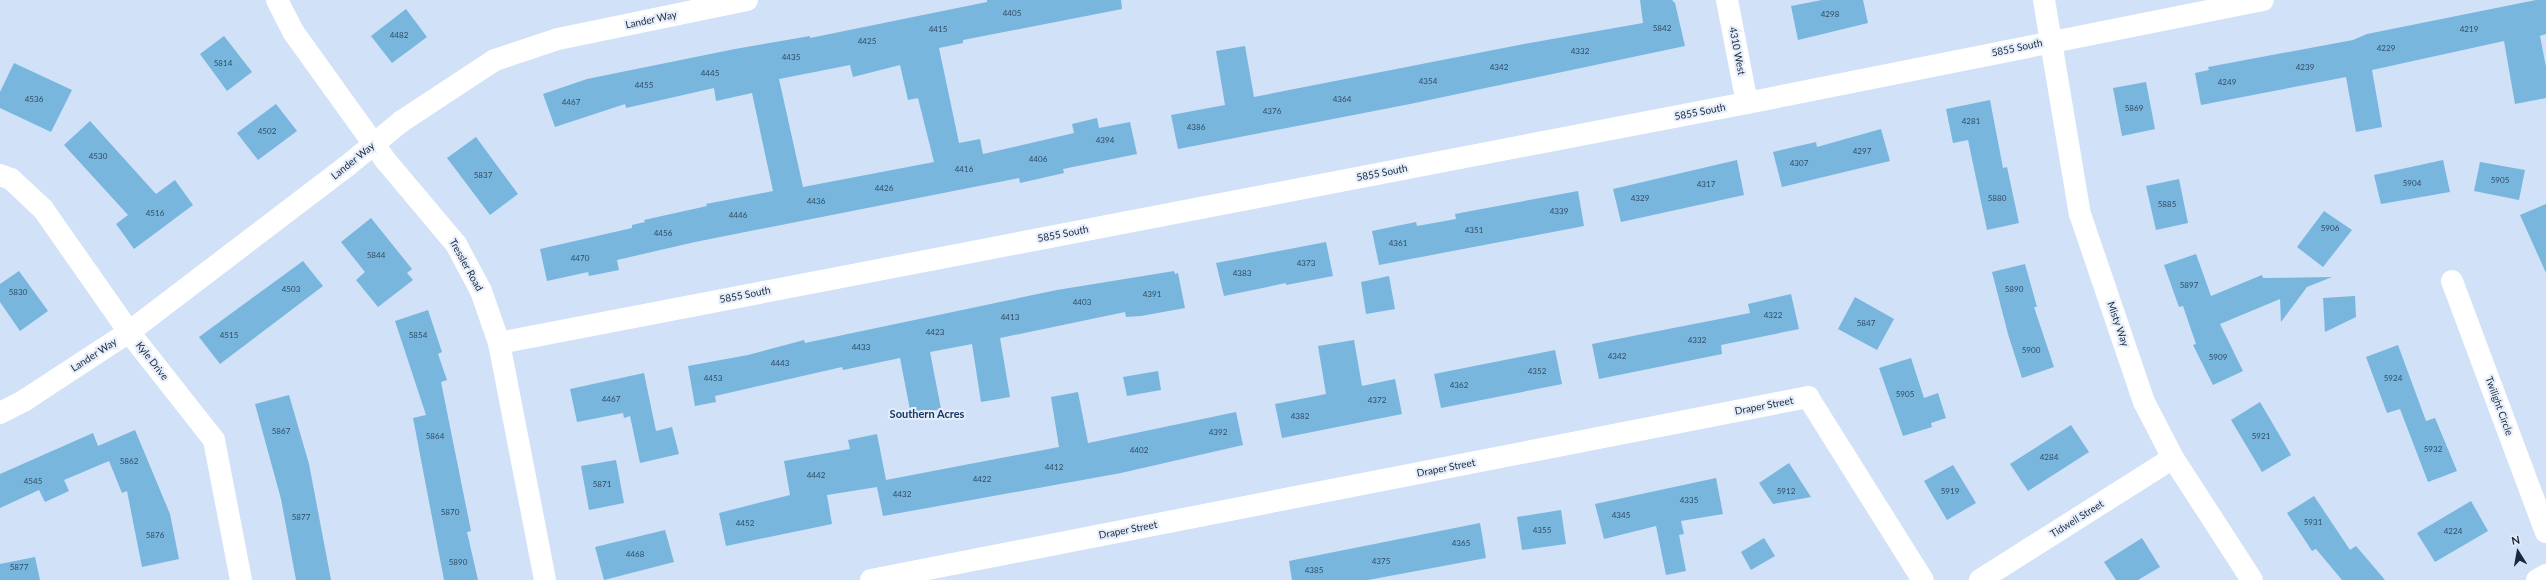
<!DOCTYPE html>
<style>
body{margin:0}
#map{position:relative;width:2546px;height:580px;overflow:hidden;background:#d0e1f8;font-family:Lato,sans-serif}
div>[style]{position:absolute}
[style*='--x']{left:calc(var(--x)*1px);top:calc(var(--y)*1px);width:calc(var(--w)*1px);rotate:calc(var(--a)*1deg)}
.building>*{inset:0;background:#78b6dd}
.minor>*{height:22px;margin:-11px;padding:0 11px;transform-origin:11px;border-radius:11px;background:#fff}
span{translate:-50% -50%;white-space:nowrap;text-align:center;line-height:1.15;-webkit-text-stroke:4px #e5edf9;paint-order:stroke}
.number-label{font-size:8px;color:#314c66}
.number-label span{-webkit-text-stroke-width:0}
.street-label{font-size:10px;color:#19283f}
.neighbourhood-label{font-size:11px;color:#163868;font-weight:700}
.north{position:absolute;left:2498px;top:532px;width:40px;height:40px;-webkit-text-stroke:3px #e5edf9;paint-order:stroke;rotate:349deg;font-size:11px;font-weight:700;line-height:16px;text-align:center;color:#19283f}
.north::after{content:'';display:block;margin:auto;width:14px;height:18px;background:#19283f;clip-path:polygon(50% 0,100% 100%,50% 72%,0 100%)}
</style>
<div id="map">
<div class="building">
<i style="clip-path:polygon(evenodd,987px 0,1121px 0,1122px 9px,963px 40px,963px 43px,939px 48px,959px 143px,980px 139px,983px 154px,1074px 133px,1072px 124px,1097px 118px,1099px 128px,1130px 122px,1137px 154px,1063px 169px,1064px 173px,1020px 183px,1019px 178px,695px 242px,617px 260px,619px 270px,589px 276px,588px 272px,547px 281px,540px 249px,632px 228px,632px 225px,645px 222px,644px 220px,707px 206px,706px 204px,773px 191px,752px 93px,716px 101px,714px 88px,626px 108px,625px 104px,555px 127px,543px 94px,587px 79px,735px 49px,810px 36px,810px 38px,987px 2px,987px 0,850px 65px,853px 77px,900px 65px,908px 100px,918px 98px,934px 162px,803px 187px,779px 79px,850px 65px)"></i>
<i style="clip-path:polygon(1640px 0,1672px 0,1675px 3px,1685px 46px,1410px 104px,1178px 149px,1171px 115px,1225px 105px,1216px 51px,1245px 46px,1254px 97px,1524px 44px,1643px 23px)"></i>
<i style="clip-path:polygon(1822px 0,1863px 0,1868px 23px,1798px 40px,1791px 6px)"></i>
<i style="clip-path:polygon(2536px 0,2546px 0,2546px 34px,2540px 36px,2546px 67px,2546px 98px,2515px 104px,2504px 41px,2372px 70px,2382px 127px,2356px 132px,2346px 77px,2201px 105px,2195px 73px,2209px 70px,2208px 67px,2353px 40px,2367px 34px)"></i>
<i style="clip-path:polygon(406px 9px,427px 37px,392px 63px,371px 36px)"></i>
<i style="clip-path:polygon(224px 36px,252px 72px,227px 91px,200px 54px)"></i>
<i style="clip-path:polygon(14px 63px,72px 90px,51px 132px,0 108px,0 92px)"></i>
<i style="clip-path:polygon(2146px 82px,2155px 129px,2122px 136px,2113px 88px)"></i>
<i style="clip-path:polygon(1990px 100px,2003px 168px,2007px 167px,2019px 223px,1987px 230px,1968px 140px,1953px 143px,1946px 109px)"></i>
<i style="clip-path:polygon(276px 104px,297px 131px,258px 160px,237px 133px)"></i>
<i style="clip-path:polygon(90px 121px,156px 194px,175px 180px,193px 205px,134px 249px,116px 224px,128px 215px,64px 145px)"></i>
<i style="clip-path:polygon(1881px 129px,1890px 161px,1782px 187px,1773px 152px,1816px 142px,1817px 147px)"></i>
<i style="clip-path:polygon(476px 137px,518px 194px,490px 215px,447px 158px)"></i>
<i style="clip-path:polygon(1737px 160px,1744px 195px,1621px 222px,1613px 189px)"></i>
<i style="clip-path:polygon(2443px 160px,2450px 192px,2381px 204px,2374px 175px)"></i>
<i style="clip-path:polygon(2480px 162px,2525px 170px,2519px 200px,2474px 191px)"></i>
<i style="clip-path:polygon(2179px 179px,2188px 223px,2156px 230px,2146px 186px)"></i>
<i style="clip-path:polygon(1578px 191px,1584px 226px,1379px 265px,1372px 231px,1416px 222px,1417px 226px,1456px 219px,1455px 214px)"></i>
<i style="clip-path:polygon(2546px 204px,2546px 273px,2520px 215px)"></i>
<i style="clip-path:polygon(2324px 211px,2352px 230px,2323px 267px,2297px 247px)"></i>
<i style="clip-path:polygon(371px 218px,412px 269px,407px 273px,413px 280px,378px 307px,356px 280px,365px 272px,341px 242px)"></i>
<i style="clip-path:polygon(1326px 242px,1333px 276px,1286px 285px,1286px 283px,1224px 296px,1216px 263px)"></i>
<i style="clip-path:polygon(2196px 254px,2211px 296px,2262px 275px,2263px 278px,2332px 277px,2307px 287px,2281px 322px,2280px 299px,2220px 324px,2243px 371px,2213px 385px,2193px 345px,2196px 344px,2183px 306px,2179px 307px,2164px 265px)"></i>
<i style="clip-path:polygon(303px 261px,323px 286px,220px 364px,199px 337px)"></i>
<i style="clip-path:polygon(2025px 264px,2037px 307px,2034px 307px,2054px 367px,2022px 378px,2008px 334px,1992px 272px)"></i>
<i style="clip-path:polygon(19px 271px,48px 311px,20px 331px,0 302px,0 284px)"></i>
<i style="clip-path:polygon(1174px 271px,1175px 274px,1178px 273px,1185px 308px,1141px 316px,1126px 317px,1125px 312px,1000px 338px,1010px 397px,981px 402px,972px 344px,930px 352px,941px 409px,911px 415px,900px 358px,843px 370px,842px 367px,715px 396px,716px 402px,695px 406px,688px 366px,748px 355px,804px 340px,805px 343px,1057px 290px)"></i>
<i style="clip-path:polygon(1389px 276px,1395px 309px,1366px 314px,1361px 282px)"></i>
<i style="clip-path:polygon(1791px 294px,1799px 329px,1721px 345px,1722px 354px,1599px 379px,1592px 344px,1750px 313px,1748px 304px)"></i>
<i style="clip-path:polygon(2355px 296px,2356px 317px,2325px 332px,2323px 298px)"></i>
<i style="clip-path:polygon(1855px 297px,1894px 319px,1877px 350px,1838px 329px)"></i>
<i style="clip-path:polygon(428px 310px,442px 352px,438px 354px,447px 380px,441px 382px,471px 531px,467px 532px,478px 580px,444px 580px,413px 418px,426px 415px,395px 321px)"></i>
<i style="clip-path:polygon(1354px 340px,1362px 386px,1395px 379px,1402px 414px,1282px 438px,1275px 404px,1326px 394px,1318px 346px)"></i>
<i style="clip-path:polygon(2398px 345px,2426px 421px,2435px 418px,2457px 471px,2428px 482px,2400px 409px,2387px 413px,2366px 357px)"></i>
<i style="clip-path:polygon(1555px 350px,1562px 384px,1441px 408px,1434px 374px)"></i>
<i style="clip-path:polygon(1911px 358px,1924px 398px,1938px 393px,1946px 418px,1931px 423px,1932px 427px,1903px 436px,1879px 368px)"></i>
<i style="clip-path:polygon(1158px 371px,1161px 390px,1127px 396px,1123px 377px)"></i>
<i style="clip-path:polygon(644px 373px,656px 431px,672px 427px,679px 454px,640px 463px,630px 416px,624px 418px,623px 413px,577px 422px,570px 389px)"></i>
<i style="clip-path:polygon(1078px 392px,1088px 443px,1236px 412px,1243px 445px,1121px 473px,883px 516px,877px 487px,827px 495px,832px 524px,726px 546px,719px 513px,790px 495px,784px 461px,850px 449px,848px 440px,877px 434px,886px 480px,1059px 447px,1051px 397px)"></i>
<i style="clip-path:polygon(289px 395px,309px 464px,331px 580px,296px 580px,281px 499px,255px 404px)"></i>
<i style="clip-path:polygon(2260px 402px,2291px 455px,2262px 472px,2231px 420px)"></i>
<i style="clip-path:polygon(2071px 425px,2089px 452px,2028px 491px,2010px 464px)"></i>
<i style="clip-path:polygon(135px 430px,170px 514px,179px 559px,142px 567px,127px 491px,122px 493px,109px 461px,64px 480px,69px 491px,45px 502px,39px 490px,0 508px,0 474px,93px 433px,98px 446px)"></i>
<i style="clip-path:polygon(616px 460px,624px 503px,589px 510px,581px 466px)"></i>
<i style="clip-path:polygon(1789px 463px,1811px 497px,1773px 504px,1759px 483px)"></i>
<i style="clip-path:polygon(1953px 465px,1976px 503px,1947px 520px,1924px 481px)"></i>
<i style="clip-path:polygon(1716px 478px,1723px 514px,1681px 521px,1684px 534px,1679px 535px,1686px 571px,1666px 575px,1656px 526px,1604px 539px,1595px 504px)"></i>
<i style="clip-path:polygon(2314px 496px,2350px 550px,2356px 546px,2385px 580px,2342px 580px,2316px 549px,2312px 551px,2287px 513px)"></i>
<i style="clip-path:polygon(2471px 501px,2488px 531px,2435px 562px,2417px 533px)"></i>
<i style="clip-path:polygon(1561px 510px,1566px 544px,1522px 550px,1517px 517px)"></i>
<i style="clip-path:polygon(1480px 523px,1486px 558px,1368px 580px,1292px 580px,1289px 561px)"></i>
<i style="clip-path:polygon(665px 530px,674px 562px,604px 580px,595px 547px)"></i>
<i style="clip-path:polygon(1764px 538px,1775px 556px,1751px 570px,1741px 552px)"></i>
<i style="clip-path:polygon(2142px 538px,2160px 567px,2138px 580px,2116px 580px,2104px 562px)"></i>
<i style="clip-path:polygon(35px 557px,40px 580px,0 580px,0 564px)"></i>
</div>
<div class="minor">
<i style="--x:277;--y:0;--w:37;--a:63"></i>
<i style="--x:294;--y:33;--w:158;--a:54.3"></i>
<i style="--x:386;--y:161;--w:109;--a:49.9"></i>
<i style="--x:456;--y:244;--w:53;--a:62"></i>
<i style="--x:481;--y:291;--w:55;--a:70.9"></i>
<i style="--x:499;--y:343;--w:241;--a:79"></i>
<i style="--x:1727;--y:0;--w:105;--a:79"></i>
<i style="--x:2044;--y:0;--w:217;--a:80.5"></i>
<i style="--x:2080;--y:214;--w:199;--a:71.2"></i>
<i style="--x:2144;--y:402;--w:63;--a:62.6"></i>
<i style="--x:2173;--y:458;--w:145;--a:57.1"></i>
<i style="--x:0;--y:175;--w:12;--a:20"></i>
<i style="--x:11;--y:179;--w:44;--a:43.2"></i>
<i style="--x:43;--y:209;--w:150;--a:55"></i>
<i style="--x:129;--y:332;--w:137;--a:51.8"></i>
<i style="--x:214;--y:440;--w:143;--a:79.1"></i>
<i style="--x:2452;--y:281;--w:268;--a:69.5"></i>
<i style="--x:499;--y:343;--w:1271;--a:-10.89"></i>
<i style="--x:1747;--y:103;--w:526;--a:-11.29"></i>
<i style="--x:0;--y:413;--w:28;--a:-27"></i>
<i style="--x:25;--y:400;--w:124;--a:-33.2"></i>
<i style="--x:129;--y:332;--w:274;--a:-37.3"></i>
<i style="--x:347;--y:166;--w:71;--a:-39.3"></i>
<i style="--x:402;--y:121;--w:111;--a:-33.3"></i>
<i style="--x:495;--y:60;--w:66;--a:-18.4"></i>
<i style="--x:558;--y:39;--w:193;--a:-11.7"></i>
<i style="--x:871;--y:580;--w:955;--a:-11.05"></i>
<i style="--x:1808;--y:397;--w:216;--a:57.9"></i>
<i style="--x:1980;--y:580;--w:228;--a:-32.3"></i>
<i style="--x:2537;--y:580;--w:10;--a:-29"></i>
</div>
<div class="number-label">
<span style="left:1012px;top:14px">4405</span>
<span style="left:1830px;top:15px">4298</span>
<span style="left:1662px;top:29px">5842</span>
<span style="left:938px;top:30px">4415</span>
<span style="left:2469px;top:30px">4219</span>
<span style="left:399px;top:36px">4482</span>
<span style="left:867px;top:42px">4425</span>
<span style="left:2386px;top:49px">4229</span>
<span style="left:1580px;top:52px">4332</span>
<span style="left:791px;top:58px">4435</span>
<span style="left:223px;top:64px">5814</span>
<span style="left:1499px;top:68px">4342</span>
<span style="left:2305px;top:68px">4239</span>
<span style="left:710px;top:74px">4445</span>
<span style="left:1428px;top:82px">4354</span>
<span style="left:2227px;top:83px">4249</span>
<span style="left:644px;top:86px">4455</span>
<span style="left:34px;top:100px">4536</span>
<span style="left:1342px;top:100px">4364</span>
<span style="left:571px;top:103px">4467</span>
<span style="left:2134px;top:109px">5869</span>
<span style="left:1272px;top:112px">4376</span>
<span style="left:1971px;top:122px">4281</span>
<span style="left:1196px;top:128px">4386</span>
<span style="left:267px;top:132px">4502</span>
<span style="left:1105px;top:141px">4394</span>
<span style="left:1862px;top:152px">4297</span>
<span style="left:98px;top:157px">4530</span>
<span style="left:1038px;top:160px">4406</span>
<span style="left:1799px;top:164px">4307</span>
<span style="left:964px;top:170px">4416</span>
<span style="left:483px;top:176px">5837</span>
<span style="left:2500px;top:181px">5905</span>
<span style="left:2412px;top:184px">5904</span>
<span style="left:1706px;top:185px">4317</span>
<span style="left:884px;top:189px">4426</span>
<span style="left:1640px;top:199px">4329</span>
<span style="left:1997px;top:199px">5880</span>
<span style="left:816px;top:202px">4436</span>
<span style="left:2167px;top:205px">5885</span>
<span style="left:1559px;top:212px">4339</span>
<span style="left:155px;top:214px">4516</span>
<span style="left:738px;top:216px">4446</span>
<span style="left:2330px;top:229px">5906</span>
<span style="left:1474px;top:231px">4351</span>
<span style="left:663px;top:234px">4456</span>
<span style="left:1398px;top:244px">4361</span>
<span style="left:376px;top:256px">5844</span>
<span style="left:580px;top:259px">4470</span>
<span style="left:1306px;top:264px">4373</span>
<span style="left:1242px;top:274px">4383</span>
<span style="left:2189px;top:286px">5897</span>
<span style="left:291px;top:290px">4503</span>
<span style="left:2014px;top:290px">5890</span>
<span style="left:18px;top:293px">5830</span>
<span style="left:1152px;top:295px">4391</span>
<span style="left:1082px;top:303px">4403</span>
<span style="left:1773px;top:316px">4322</span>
<span style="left:1010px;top:318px">4413</span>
<span style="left:1866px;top:324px">5847</span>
<span style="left:935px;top:333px">4423</span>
<span style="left:229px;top:336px">4515</span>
<span style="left:418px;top:336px">5854</span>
<span style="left:1697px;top:341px">4332</span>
<span style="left:861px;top:348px">4433</span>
<span style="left:2031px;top:351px">5900</span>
<span style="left:1617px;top:357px">4342</span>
<span style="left:2218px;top:358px">5909</span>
<span style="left:780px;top:364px">4443</span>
<span style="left:1537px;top:372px">4352</span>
<span style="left:713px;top:379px">4453</span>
<span style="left:2393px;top:379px">5924</span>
<span style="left:1459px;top:386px">4362</span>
<span style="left:1905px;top:395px">5905</span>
<span style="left:611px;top:400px">4467</span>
<span style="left:1377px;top:401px">4372</span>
<span style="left:1300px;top:417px">4382</span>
<span style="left:281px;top:432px">5867</span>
<span style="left:1218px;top:433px">4392</span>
<span style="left:435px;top:437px">5864</span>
<span style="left:2261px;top:437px">5921</span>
<span style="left:2433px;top:450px">5932</span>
<span style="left:1139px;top:451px">4402</span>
<span style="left:2049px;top:458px">4284</span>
<span style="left:129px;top:462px">5862</span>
<span style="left:1054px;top:468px">4412</span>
<span style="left:816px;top:476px">4442</span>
<span style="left:982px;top:480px">4422</span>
<span style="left:33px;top:482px">4545</span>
<span style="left:602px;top:485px">5871</span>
<span style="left:1786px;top:492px">5912</span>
<span style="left:1950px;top:492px">5919</span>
<span style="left:902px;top:495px">4432</span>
<span style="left:1689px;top:501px">4335</span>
<span style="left:450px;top:513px">5870</span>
<span style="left:1621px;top:516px">4345</span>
<span style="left:301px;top:518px">5877</span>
<span style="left:2313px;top:523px">5931</span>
<span style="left:745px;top:524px">4452</span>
<span style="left:1542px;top:531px">4355</span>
<span style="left:2453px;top:532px">4224</span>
<span style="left:155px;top:536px">5876</span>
<span style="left:1461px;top:544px">4365</span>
<span style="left:635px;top:555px">4468</span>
<span style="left:1381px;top:562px">4375</span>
<span style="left:458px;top:563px">5890</span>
<span style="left:19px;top:568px">5877</span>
<span style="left:1314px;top:571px">4385</span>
</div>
<div class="street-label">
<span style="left:651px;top:20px;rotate:-12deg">Lander Way</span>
<span style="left:2017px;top:48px;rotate:-12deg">5855 South</span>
<span style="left:1737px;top:51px;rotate:79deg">4310 West</span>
<span style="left:1700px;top:112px;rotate:-11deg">5855 South</span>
<span style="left:353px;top:161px;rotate:-39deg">Lander Way</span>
<span style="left:1382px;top:173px;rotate:-11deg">5855 South</span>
<span style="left:1063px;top:234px;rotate:-11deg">5855 South</span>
<span style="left:466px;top:265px;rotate:61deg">Tressler Road</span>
<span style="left:745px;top:295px;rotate:-11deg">5855 South</span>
<span style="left:2118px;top:324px;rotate:71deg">Misty Way</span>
<span style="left:94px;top:355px;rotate:-33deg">Lander Way</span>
<span style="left:152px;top:361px;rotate:52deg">Kyle Drive</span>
<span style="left:1764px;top:406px;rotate:-11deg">Draper Street</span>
<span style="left:2499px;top:406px;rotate:70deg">Twilight Circle</span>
<span style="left:1446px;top:468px;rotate:-11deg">Draper Street</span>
<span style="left:2077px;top:519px;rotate:-32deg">Tidwell Street</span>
<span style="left:1128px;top:530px;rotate:-11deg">Draper Street</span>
</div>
<div class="neighbourhood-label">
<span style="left:927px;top:414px">Southern Acres</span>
</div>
<div class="north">N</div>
</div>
